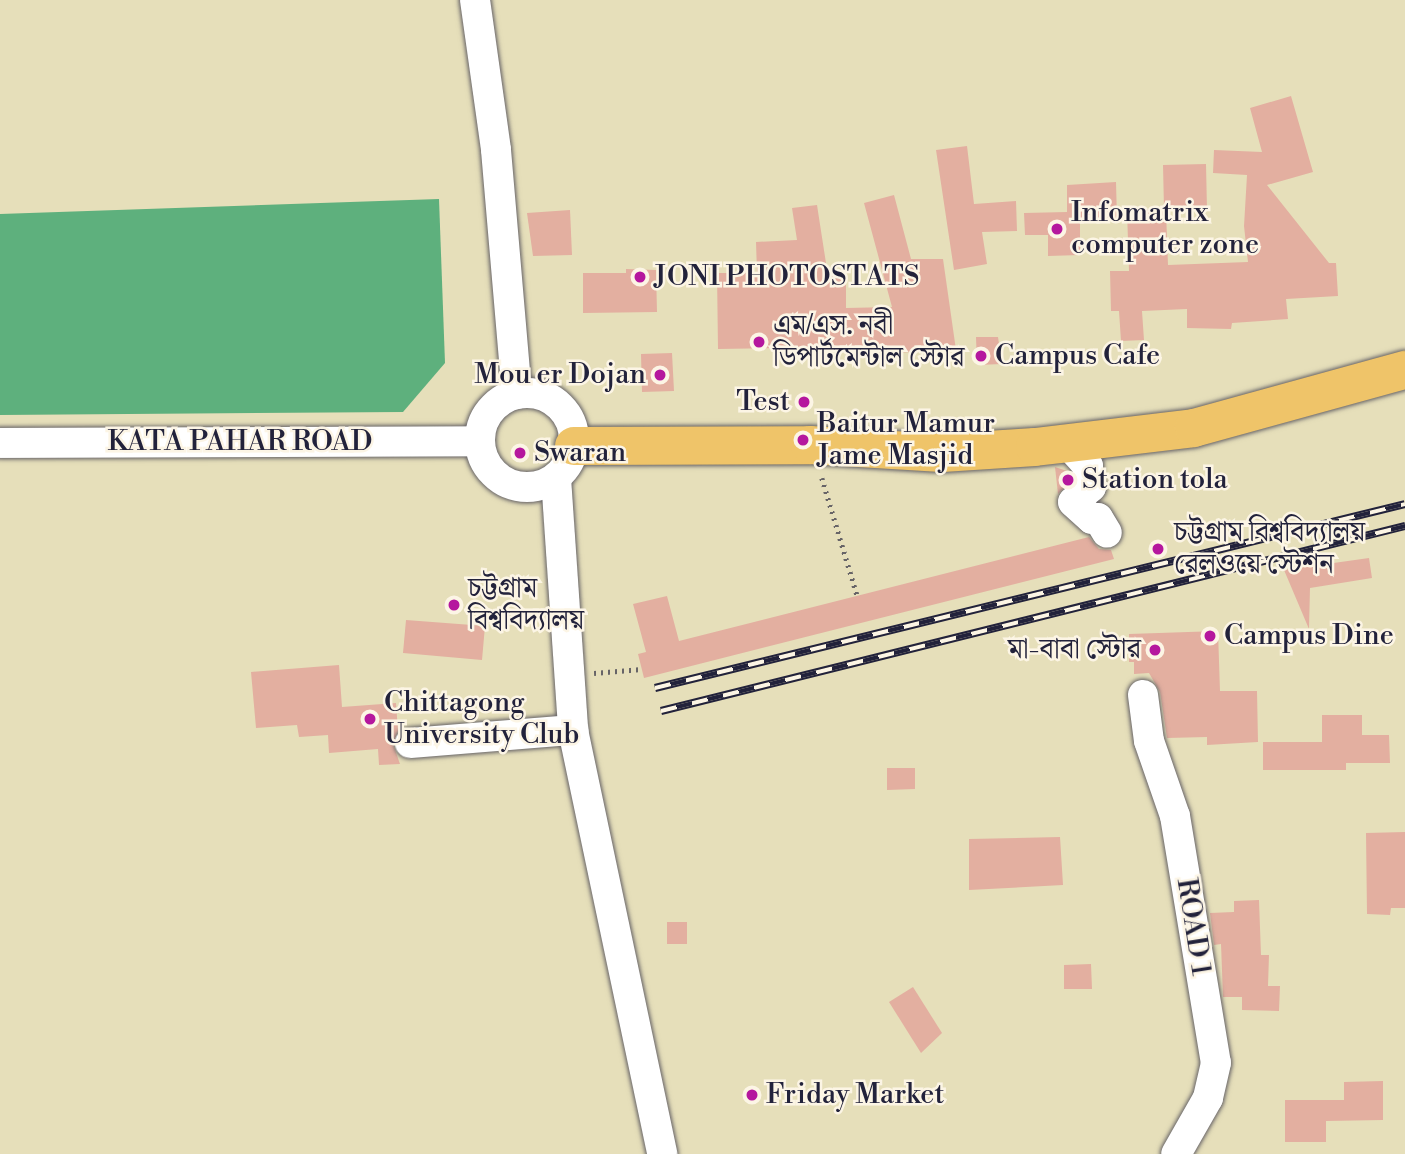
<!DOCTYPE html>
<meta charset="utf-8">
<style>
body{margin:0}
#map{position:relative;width:1405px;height:1154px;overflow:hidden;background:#e6dfba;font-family:"Libre Bodoni","Noto Serif Bengali",serif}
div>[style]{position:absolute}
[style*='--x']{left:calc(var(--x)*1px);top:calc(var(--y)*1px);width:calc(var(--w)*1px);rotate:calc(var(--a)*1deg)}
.forest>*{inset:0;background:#5eb07d}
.building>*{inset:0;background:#e3afa0}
.path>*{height:4.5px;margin-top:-2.25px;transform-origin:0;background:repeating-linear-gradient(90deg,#676467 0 2px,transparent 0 7px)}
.roads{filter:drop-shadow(0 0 2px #676467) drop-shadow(0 0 2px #676467)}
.minor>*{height:30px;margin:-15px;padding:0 15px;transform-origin:15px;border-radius:15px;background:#fff}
.minor>.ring{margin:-15px;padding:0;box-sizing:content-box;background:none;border:30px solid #fff;border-radius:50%}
.major>*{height:38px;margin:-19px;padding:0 19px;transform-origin:19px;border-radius:19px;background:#efc469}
.rail>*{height:8px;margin-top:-4px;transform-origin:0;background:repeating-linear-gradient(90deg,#fcf5e5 0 16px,#22223b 0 32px);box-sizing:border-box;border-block:2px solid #22223b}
.dots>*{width:19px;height:19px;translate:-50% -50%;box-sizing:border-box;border:4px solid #fcf5e5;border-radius:50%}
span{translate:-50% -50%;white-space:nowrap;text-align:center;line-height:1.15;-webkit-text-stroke:5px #fcf5e5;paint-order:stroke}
.poi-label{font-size:28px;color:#22223b}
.left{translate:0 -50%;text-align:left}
.right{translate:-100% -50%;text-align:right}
.street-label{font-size:28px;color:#22223b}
</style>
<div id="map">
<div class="forest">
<i style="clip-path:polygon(439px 199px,445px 363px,403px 412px,0 415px,0 214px)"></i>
</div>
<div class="building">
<i style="clip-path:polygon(1291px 96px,1313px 172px,1267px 185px,1329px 263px,1336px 263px,1338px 296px,1286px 299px,1288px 319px,1232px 323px,1231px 329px,1187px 328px,1187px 309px,1142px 311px,1144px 340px,1121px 341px,1119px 311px,1111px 311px,1110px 271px,1129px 271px,1127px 210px,1164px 209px,1163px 165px,1206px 164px,1207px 210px,1166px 211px,1168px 265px,1248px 262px,1244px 226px,1247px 175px,1213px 173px,1214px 150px,1262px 152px,1250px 108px)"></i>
<i style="clip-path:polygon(967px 146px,974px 204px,1016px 201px,1017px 231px,982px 232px,987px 264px,954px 270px,936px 150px)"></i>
<i style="clip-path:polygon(1116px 182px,1117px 219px,1080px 219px,1080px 255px,1048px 256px,1048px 235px,1025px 235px,1024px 213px,1067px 212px,1067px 185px)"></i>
<i style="clip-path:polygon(894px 195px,911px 259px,943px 259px,956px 350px,849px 355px,849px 347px,718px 349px,717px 273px,757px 273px,756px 242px,797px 240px,792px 208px,817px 205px,828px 276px,846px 276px,846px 308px,892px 307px,864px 203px)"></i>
<i style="clip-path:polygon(570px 210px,572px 255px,533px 256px,527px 213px)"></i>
<i style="clip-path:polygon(626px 269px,656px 270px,657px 312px,583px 313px,583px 273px,626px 273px)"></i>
<i style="clip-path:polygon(976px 337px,998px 337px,1002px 364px,977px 365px)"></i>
<i style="clip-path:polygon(672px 353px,674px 391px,642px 392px,641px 354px)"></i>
<i style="clip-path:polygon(1055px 467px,1070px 472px,1070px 482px,1058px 494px)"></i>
<i style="clip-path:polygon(1089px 537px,1099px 549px,1111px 550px,1114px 559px,644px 678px,638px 654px,646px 652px,633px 604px,667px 596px,679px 641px)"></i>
<i style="clip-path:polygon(1369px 558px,1372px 578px,1310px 588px,1309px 629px,1284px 570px)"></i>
<i style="clip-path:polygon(406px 620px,485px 626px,482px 660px,403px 653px)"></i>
<i style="clip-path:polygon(1218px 631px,1220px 691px,1257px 691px,1258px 742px,1207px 745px,1207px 737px,1167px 738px,1160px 692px,1149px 673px,1134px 674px,1134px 662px,1129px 662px,1129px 634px)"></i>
<i style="clip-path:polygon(339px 665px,342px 707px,396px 703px,398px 731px,393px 744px,400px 764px,379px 765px,378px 749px,329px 753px,328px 735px,299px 737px,297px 725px,256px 728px,251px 672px)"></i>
<i style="clip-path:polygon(1322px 715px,1362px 715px,1362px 735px,1389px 735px,1390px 763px,1346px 763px,1346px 770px,1263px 770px,1263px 742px,1322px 742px)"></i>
<i style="clip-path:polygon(887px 768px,915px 768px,915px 789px,887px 790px)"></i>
<i style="clip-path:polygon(1405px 832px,1405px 908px,1391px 908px,1390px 915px,1367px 914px,1366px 833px)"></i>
<i style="clip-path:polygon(1060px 837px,1063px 885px,969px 890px,969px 839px)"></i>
<i style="clip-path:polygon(1259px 900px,1261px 955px,1269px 955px,1268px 986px,1280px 986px,1279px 1011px,1242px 1010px,1242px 997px,1223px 997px,1221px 944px,1214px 945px,1210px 913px,1234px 912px,1234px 901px)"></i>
<i style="clip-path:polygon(667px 922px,687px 922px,687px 944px,667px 944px)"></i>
<i style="clip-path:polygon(1091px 964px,1092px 989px,1064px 989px,1064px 965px)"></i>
<i style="clip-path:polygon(913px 987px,942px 1033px,921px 1053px,889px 1002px)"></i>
<i style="clip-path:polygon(1383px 1081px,1383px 1120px,1326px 1121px,1326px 1142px,1285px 1142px,1285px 1100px,1344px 1100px,1344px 1082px)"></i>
</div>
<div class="path">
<i style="--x:822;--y:478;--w:125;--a:73.3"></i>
<i style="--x:594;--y:673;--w:48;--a:-4.8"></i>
</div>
<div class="roads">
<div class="minor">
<i style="--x:475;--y:0;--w:151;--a:82"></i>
<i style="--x:496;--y:150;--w:245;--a:85.1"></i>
<i class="ring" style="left:480px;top:393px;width:64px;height:64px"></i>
<i style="--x:0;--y:443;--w:480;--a:-0.2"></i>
<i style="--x:1068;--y:444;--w:30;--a:48"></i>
<i style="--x:1088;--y:466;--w:14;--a:94"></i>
<i style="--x:1087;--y:480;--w:8;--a:60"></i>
<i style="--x:1091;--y:487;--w:23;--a:140"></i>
<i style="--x:1073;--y:502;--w:25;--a:42"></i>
<i style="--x:1092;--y:519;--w:6;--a:-9"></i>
<i style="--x:1098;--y:518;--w:17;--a:59"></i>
<i style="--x:556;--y:478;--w:253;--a:86.1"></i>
<i style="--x:573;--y:730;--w:433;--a:78.1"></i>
<i style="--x:1143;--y:695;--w:46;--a:82.6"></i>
<i style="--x:1149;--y:741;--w:79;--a:70.9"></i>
<i style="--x:1175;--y:816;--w:250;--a:80.6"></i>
<i style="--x:1216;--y:1063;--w:36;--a:103"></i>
<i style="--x:1208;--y:1098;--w:64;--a:119.7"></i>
<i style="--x:410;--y:743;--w:164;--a:-4.6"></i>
</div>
<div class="major">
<i style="--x:574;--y:446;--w:236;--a:-0.2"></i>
<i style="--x:810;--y:445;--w:132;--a:3.5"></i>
<i style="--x:942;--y:453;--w:93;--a:-3.7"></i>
<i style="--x:1035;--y:447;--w:160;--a:-6.8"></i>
<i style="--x:1194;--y:428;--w:219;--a:-15.4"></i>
</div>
</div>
<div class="rail">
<i style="--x:655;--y:688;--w:772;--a:-13.78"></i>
<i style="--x:661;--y:711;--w:767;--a:-13.96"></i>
</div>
<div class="dots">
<i style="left:1057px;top:229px;background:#b5179e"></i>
<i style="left:640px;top:277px;background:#b5179e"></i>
<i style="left:759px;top:342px;background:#b5179e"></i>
<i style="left:981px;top:356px;background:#b5179e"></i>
<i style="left:660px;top:375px;background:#b5179e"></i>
<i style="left:804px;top:402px;background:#b5179e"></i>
<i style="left:803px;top:440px;background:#b5179e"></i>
<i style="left:520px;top:453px;background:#b5179e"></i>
<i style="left:1068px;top:480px;background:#b5179e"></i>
<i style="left:1158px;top:549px;background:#b5179e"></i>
<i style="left:454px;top:605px;background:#b5179e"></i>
<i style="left:1210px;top:636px;background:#b5179e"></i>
<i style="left:1155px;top:650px;background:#b5179e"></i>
<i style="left:370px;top:719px;background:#b5179e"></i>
<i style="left:752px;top:1095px;background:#b5179e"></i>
</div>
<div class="poi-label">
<span class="left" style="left:1071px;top:229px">Infomatrix<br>computer zone</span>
<span class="left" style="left:654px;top:277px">JONI PHOTOSTATS</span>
<span class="left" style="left:773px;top:342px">এম/এস. নবী<br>ডিপার্টমেন্টাল স্টোর</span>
<span class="left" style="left:995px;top:356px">Campus Cafe</span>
<span class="right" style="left:646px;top:375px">Mou er Dojan</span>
<span class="right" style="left:790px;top:402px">Test</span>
<span class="left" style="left:817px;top:440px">Baitur Mamur<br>Jame Masjid</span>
<span class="left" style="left:534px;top:453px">Swaran</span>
<span class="left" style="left:1082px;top:480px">Station tola</span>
<span class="left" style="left:1174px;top:549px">চট্টগ্রাম বিশ্ববিদ্যালয়<br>রেলওয়ে স্টেশন</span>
<span class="left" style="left:468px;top:605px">চট্টগ্রাম<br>বিশ্ববিদ্যালয়</span>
<span class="left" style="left:1224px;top:636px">Campus Dine</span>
<span class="right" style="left:1141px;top:650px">মা-বাবা স্টোর</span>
<span class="left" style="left:384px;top:719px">Chittagong<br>University Club</span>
<span class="left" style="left:766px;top:1095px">Friday Market</span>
</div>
<div class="street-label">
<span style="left:240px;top:442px">KATA PAHAR ROAD</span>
<span style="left:1193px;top:927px;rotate:81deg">ROAD 1</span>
</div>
</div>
